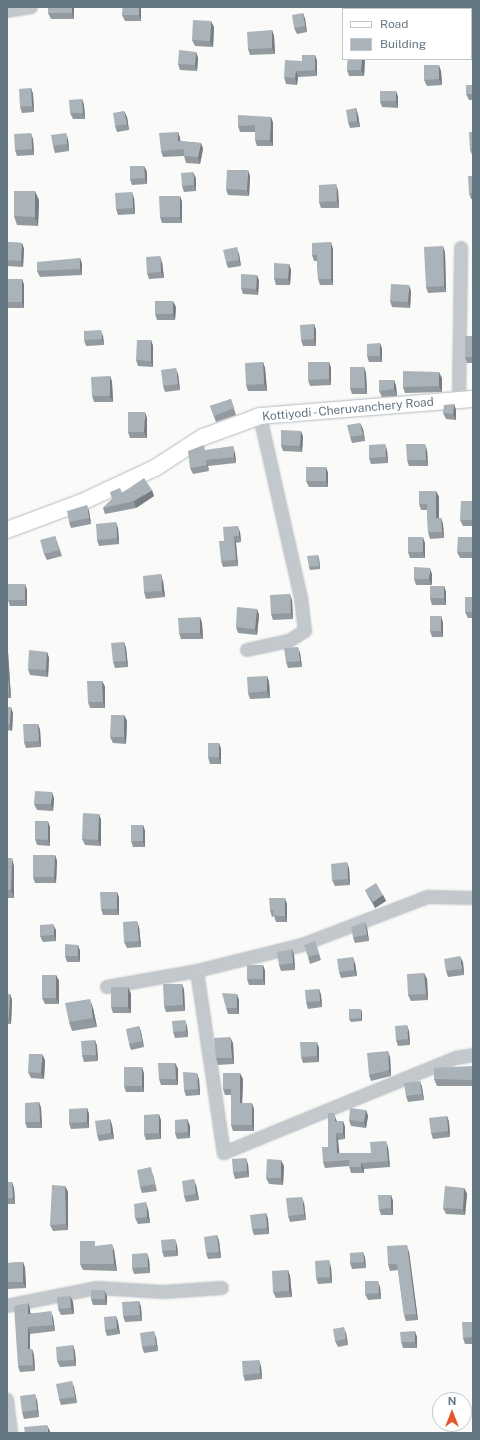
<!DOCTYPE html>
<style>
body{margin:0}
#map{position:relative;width:480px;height:1440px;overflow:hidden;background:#fafaf8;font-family:"Public Sans",sans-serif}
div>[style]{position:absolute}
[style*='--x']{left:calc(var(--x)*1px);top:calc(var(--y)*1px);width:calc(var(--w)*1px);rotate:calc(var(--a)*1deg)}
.roads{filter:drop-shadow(0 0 1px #b3babf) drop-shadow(0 0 1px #b3babf)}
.street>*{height:12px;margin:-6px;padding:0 6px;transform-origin:6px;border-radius:6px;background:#c3c8cc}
.secondary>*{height:16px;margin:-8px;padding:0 8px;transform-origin:8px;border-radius:8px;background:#fff}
.wall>*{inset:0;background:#929a9f}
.shaded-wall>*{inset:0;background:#777d82}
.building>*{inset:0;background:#aab3b9}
span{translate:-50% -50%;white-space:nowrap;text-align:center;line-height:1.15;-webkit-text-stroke:4px #fff;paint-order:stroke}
.street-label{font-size:12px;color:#657683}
.frame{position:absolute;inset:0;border:8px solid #657683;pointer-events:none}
.legend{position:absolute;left:342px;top:8px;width:130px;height:52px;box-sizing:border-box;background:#fff;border:1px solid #c1c8cd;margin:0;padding:5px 7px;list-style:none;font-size:12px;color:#657683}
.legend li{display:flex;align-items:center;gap:8px;height:20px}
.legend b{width:20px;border:1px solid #c1c8cd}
.north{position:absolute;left:432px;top:1392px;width:40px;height:40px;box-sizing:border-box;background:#fff;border:1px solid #c1c8cd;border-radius:50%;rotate:0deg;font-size:11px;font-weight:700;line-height:16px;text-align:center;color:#657683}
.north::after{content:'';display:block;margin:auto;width:14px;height:18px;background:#e4572e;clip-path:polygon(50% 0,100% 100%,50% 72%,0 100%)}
</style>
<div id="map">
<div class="roads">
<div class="street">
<i style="--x:7;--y:11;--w:24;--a:-9"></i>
<i style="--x:459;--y:399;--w:151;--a:-89.2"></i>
<i style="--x:247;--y:650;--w:43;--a:-12.1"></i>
<i style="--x:289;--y:641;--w:19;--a:-32"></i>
<i style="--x:305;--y:631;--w:33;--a:-97"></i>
<i style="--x:301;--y:598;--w:187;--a:-102.7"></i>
<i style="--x:197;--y:971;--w:184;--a:81.6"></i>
<i style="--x:224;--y:1153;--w:251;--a:-22.3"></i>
<i style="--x:456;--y:1058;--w:17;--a:-10"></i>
<i style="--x:107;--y:987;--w:91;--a:-10.1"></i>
<i style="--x:197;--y:971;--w:108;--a:-13.9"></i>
<i style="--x:302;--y:945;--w:135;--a:-20.9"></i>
<i style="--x:428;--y:897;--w:45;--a:1.3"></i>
<i style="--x:7;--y:1306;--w:92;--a:-11.3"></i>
<i style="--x:97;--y:1288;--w:67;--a:3.4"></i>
<i style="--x:164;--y:1292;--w:58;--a:-3.9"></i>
<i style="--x:7;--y:1400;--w:33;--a:83"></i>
</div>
<div class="secondary">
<i style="--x:7;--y:530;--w:80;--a:-20.5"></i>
<i style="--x:82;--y:502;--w:81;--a:-25"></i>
<i style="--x:155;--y:468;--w:57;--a:-32.9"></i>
<i style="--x:203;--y:437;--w:61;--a:-20.2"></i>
<i style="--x:260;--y:416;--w:214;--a:-4.6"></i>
</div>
</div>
<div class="wall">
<i style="clip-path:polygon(48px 7px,74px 7px,74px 19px,51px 19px,48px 13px)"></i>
<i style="clip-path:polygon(123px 7px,141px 7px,141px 21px,125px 21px,122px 15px)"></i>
<i style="clip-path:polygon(303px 13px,305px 19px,307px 32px,297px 34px,294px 28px)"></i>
<i style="clip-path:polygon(214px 27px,213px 47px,195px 46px,192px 40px)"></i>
<i style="clip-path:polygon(272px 30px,274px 36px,275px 54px,250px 55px,248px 49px)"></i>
<i style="clip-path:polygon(196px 52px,198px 58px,197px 71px,180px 70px,178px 64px)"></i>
<i style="clip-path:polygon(315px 55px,317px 61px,317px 76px,298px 77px,297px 85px,286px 84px,284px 77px,302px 61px)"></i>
<i style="clip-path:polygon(348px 59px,365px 59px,364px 76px,349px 76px,347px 70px)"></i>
<i style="clip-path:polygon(441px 71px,442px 85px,427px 86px,424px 80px)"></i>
<i style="clip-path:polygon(473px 85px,473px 100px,469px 100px,466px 94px)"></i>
<i style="clip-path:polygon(31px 88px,33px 94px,34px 112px,22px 113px,20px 107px)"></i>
<i style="clip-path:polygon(396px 91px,398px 97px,398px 108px,382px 107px,380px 101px)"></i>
<i style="clip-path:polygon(82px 99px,84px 105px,85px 119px,73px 119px,70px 113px)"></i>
<i style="clip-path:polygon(356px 108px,358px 115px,360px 127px,350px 128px,348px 122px)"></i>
<i style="clip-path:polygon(124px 111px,127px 117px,129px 130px,117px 132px,115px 126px)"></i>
<i style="clip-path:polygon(271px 117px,273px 123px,273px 146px,257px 146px,255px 140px,255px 132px,240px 132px,238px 126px)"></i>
<i style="clip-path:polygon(178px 132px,180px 138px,180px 141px,201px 143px,203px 149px,200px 164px,186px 163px,184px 156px,163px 157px,161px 151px)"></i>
<i style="clip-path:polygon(473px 132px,473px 155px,472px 155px,470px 149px)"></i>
<i style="clip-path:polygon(33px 139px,34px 155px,17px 156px,15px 150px)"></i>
<i style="clip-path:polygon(68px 139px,69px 151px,55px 153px,53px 146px)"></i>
<i style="clip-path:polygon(144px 166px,147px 172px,147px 184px,132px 185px,130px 179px)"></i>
<i style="clip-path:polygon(250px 176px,249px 196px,228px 195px,226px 189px)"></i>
<i style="clip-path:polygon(473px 176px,473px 199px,471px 199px,469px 193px)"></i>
<i style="clip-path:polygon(196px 178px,196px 191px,184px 192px,182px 186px)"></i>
<i style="clip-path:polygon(338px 190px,339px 208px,321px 208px,319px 202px)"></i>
<i style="clip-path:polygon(180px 196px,182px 202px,182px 223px,162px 223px,160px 217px)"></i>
<i style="clip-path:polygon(134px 198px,135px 214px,118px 215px,116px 209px)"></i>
<i style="clip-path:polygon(39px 200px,38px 226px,17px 225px,14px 216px)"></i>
<i style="clip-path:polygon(7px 242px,22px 243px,24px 249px,23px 267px,7px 266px)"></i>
<i style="clip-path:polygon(333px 249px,333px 285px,320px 285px,318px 279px,317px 261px,314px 261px,312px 255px)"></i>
<i style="clip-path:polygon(445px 252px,446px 292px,428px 293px,426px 287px)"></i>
<i style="clip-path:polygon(239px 254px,241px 266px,228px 268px,226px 262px)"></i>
<i style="clip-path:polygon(80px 258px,82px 264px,82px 275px,40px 277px,37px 271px)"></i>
<i style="clip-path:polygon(162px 262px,164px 278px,149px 279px,147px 273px)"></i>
<i style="clip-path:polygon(289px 264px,291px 270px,290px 285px,276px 285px,274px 278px)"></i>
<i style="clip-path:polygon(257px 275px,259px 281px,258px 295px,243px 294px,241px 288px)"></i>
<i style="clip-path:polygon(7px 279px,22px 279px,24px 285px,24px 308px,7px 308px)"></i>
<i style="clip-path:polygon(411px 291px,410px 308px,392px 307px,390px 301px)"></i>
<i style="clip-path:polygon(176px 307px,175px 320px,157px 320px,155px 314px)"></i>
<i style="clip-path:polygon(314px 324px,316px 330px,316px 346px,303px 346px,301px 340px)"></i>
<i style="clip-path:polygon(103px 336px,104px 345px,86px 346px,84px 340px)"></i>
<i style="clip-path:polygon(473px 336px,473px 363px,467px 363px,465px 357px)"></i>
<i style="clip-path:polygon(151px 340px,153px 346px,153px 367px,138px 366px,136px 360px)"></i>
<i style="clip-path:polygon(380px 343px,382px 349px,382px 362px,369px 362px,367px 356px)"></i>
<i style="clip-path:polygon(263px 362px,265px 368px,267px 391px,248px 391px,246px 385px)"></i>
<i style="clip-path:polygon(329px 362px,331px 368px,331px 385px,310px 386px,308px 380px)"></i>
<i style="clip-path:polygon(364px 367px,366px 373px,367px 394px,352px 394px,350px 388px)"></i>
<i style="clip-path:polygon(178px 374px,180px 390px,165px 392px,163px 386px)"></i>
<i style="clip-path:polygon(110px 376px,112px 382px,113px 402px,94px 402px,92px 396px)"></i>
<i style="clip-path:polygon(442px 378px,442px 392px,405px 393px,403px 387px)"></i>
<i style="clip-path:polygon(394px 380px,396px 386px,397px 396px,382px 397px,379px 391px)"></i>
<i style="clip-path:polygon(231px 399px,236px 415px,216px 422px,210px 406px)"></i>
<i style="clip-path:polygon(454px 404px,456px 410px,456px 420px,446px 419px,443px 413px)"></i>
<i style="clip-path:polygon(147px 418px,147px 438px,130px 438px,128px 432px)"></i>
<i style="clip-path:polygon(360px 423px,363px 429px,365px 441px,352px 443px,350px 437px)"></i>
<i style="clip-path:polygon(301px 431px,303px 437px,302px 452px,283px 451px,281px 445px)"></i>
<i style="clip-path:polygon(206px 450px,235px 453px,236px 463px,208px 466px,209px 471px,193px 474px,190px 468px)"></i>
<i style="clip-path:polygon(387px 450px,388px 463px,371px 464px,369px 458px)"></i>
<i style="clip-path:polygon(427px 450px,428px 466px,409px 466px,407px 460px)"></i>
<i style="clip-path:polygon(326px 467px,328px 473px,328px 487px,309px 487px,306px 481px)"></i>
<i style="clip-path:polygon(436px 491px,439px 497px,439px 518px,441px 518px,443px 524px,444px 538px,430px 539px,428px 532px,427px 510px,421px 510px,419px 504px)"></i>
<i style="clip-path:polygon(122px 493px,154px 496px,136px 508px,105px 514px,103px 508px,112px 499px)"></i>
<i style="clip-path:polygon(473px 501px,473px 526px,463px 526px,460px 520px)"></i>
<i style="clip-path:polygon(89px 511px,91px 524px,71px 528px,69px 522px)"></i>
<i style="clip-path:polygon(118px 528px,119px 544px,99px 546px,97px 540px)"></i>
<i style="clip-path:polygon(240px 532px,241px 542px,236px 543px,238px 566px,223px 567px,221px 561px,224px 541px)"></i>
<i style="clip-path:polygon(55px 536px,62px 556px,47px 560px,44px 554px)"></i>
<i style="clip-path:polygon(473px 537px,473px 558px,460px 558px,457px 552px)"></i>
<i style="clip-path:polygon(425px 543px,425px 558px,410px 558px,408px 552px)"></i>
<i style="clip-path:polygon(319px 558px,320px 569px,310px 570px,309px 567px)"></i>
<i style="clip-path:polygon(432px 574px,432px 585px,416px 585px,414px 579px)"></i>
<i style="clip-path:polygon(163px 581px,165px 597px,146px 599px,144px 592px)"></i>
<i style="clip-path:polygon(25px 584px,27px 590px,27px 606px,10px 606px,8px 600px)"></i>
<i style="clip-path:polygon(444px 586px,446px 592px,446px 605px,432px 605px,430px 598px)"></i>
<i style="clip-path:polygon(473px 597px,473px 618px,468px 618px,465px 612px)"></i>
<i style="clip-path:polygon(292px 600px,293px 619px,273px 620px,271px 614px)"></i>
<i style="clip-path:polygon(257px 609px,259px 615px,257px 635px,238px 633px,236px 627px)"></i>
<i style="clip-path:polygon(441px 616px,443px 623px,443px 637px,432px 637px,430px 631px)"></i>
<i style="clip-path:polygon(200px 617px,202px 623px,203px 639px,181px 639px,179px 633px)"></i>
<i style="clip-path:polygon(124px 642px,126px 648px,128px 667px,115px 668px,113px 662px)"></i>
<i style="clip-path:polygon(7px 650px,8px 652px,11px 698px,7px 698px)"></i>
<i style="clip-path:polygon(47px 652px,49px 658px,48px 677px,30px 675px,28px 669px)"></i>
<i style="clip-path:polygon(300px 653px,302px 667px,288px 668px,286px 662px)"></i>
<i style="clip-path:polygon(267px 676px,269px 682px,270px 698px,250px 699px,248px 693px)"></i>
<i style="clip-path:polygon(102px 681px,105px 687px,105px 708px,90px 708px,88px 702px)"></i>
<i style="clip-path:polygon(7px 707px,13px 713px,12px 731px,7px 730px)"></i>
<i style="clip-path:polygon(124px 715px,127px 721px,126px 744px,113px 743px,110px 737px)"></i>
<i style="clip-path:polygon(38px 724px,40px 730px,41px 747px,26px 748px,24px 742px)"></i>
<i style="clip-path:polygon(219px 743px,221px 749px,221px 764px,210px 764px,208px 757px)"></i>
<i style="clip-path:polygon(54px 798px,53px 811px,37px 810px,34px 804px)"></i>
<i style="clip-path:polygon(99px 814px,101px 820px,101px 846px,85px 845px,82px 839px)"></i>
<i style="clip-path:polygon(143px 825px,145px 831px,145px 847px,133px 847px,131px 841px)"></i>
<i style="clip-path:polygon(50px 827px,50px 846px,37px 845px,35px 839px)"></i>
<i style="clip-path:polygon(55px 855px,57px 861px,56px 883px,35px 883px,33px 877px)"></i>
<i style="clip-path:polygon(7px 858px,14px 866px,14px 898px,7px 898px)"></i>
<i style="clip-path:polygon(349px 868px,350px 885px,335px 886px,332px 880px)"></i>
<i style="clip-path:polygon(365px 890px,383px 895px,386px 901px,375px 908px,368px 896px)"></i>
<i style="clip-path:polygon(117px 892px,119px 898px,119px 915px,103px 915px,101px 909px)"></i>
<i style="clip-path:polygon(287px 904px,287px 922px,276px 922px,274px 916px,272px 917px,270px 910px)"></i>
<i style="clip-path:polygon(365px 922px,367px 928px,369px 941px,355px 943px,353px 937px)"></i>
<i style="clip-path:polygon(139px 927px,141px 947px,127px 948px,124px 942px)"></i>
<i style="clip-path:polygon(56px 930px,56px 941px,43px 942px,40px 936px)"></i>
<i style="clip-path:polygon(315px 941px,321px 960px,310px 964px,308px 957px)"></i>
<i style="clip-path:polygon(78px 945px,80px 951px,80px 962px,67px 962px,65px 956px)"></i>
<i style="clip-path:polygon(292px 949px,294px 955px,295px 970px,281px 971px,279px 965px)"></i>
<i style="clip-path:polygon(463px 962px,464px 975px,448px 977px,446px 971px)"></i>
<i style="clip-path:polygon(355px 963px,357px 976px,341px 978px,339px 972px)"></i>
<i style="clip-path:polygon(263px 965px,265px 971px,265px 985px,249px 985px,247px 979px)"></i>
<i style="clip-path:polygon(424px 973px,427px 979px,428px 1000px,411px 1001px,408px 995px)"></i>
<i style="clip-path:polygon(56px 975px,59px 981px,59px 1004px,45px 1004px,42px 998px)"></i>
<i style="clip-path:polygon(182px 984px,184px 990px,185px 1011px,166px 1012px,164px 1006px)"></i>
<i style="clip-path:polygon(128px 987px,131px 994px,131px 1013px,113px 1013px,111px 1007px)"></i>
<i style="clip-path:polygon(319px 989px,321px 995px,322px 1007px,308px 1009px,306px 1002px)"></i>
<i style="clip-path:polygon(7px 994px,10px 994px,12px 1000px,11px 1024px,7px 1024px)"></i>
<i style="clip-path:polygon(239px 1000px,239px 1014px,228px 1014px,226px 1008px)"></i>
<i style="clip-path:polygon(93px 1008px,97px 1027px,72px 1031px,69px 1022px)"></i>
<i style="clip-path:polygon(362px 1012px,362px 1021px,351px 1022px,349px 1019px)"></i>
<i style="clip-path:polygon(139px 1026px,141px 1032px,144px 1047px,131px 1050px,129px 1044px)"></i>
<i style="clip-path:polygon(187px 1026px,188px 1037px,175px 1038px,173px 1032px)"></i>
<i style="clip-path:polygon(409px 1031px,410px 1045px,398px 1046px,396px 1040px)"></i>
<i style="clip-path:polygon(95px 1040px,97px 1046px,98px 1061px,84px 1062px,82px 1055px)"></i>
<i style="clip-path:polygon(233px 1043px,234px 1064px,218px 1065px,216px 1058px)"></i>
<i style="clip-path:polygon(319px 1048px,319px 1062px,303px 1063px,301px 1057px)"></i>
<i style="clip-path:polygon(390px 1057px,391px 1076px,371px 1081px,369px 1075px)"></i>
<i style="clip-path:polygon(45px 1060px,44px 1079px,31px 1078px,28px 1072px)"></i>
<i style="clip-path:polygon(175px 1063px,178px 1069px,178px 1085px,161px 1085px,159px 1079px)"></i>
<i style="clip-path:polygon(473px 1066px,473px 1086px,437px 1086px,434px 1079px)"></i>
<i style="clip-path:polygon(142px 1067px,144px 1074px,144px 1092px,126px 1092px,124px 1086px)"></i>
<i style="clip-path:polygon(199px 1079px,200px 1095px,186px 1096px,184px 1090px)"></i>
<i style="clip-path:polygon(243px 1079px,242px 1103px,254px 1109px,254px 1131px,233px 1131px,231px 1125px,231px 1095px,225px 1095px,223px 1089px)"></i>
<i style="clip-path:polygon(420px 1081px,422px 1087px,424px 1100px,408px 1102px,406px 1096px)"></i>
<i style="clip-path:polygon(39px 1102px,41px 1108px,42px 1128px,27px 1128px,25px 1122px)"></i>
<i style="clip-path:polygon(87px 1108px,89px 1114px,89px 1128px,71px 1129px,69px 1123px)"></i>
<i style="clip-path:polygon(366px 1110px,368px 1116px,366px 1128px,351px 1126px,349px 1120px)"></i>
<i style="clip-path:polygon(447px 1116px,449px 1122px,450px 1137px,433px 1139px,431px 1133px)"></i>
<i style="clip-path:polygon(110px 1119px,112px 1125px,114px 1139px,99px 1141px,97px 1135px)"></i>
<i style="clip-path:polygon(187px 1119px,190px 1126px,190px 1138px,177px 1139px,175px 1133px)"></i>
<i style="clip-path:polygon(336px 1119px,337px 1121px,343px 1121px,345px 1127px,345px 1139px,338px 1140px,339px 1153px,371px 1153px,388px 1147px,390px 1167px,364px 1169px,364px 1173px,351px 1173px,349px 1166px,325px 1168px,323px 1162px,328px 1147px)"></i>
<i style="clip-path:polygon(161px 1120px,161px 1139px,146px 1140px,144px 1134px)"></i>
<i style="clip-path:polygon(248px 1164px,249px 1177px,235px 1179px,233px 1172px)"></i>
<i style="clip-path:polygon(284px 1166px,283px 1185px,269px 1184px,266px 1178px)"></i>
<i style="clip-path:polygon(153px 1174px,157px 1191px,142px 1193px,140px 1187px)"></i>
<i style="clip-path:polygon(7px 1182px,12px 1182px,14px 1188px,15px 1204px,7px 1204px)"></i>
<i style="clip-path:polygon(196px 1185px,199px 1200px,186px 1202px,184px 1196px)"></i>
<i style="clip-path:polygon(65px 1186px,68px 1192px,68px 1230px,53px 1231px,50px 1225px)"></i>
<i style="clip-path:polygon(464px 1188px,467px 1194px,465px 1215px,446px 1214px,443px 1208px)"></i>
<i style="clip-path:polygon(391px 1195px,393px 1201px,393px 1215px,381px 1215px,379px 1209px)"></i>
<i style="clip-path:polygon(304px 1203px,306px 1220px,290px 1222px,288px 1216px)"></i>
<i style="clip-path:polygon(148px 1209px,150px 1223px,138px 1224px,135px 1218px)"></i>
<i style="clip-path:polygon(266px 1213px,268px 1219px,269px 1234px,254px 1235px,252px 1229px)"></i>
<i style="clip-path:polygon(217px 1235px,219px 1241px,221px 1258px,208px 1259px,206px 1253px)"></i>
<i style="clip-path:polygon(177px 1245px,178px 1256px,164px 1257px,162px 1251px)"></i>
<i style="clip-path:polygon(97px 1246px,114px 1250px,117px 1271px,83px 1270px,80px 1264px)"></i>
<i style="clip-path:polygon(363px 1252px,365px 1258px,366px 1268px,352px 1269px,350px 1263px)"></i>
<i style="clip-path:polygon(409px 1252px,418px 1320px,406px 1321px,404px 1315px,398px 1270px,390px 1271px,388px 1264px)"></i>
<i style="clip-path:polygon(149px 1259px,150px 1273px,134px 1274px,132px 1268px)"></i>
<i style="clip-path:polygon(23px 1262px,25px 1268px,26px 1288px,8px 1289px,7px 1285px,7px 1263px)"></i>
<i style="clip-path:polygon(331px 1267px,332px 1283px,318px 1284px,316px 1278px)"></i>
<i style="clip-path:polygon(288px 1270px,290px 1276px,292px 1297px,276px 1298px,273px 1292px)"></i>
<i style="clip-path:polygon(380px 1287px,381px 1299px,368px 1300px,365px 1294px)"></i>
<i style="clip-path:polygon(70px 1296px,73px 1302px,74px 1314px,61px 1315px,58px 1309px)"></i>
<i style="clip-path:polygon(107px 1296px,107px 1305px,93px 1305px,91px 1299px)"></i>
<i style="clip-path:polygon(139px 1301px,141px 1307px,142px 1321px,125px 1322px,123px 1316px)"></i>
<i style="clip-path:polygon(28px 1303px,30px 1309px,30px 1313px,53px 1317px,55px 1331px,30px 1334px,30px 1349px,32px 1349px,34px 1355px,35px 1371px,20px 1372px,18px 1366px)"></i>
<i style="clip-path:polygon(116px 1316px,118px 1322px,120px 1334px,107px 1336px,105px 1330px)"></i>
<i style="clip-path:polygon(473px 1322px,473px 1344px,465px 1344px,463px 1338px)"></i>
<i style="clip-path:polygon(346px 1333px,348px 1345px,338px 1347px,335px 1341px)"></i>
<i style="clip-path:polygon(156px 1337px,158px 1351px,144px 1353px,142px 1347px)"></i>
<i style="clip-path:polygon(417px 1337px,417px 1348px,403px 1348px,401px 1342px)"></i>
<i style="clip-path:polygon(73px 1345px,75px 1352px,76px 1366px,60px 1367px,57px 1361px)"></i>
<i style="clip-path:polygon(261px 1366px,262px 1379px,245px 1381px,243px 1375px)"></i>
<i style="clip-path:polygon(74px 1387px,77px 1403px,61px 1405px,59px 1399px)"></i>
<i style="clip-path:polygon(37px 1400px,39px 1417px,24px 1419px,22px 1412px)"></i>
<i style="clip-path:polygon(464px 1400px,465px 1403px,467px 1420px,464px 1420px)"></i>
</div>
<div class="shaded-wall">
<i style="clip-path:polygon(72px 7px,74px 7px,74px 19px,72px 13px)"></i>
<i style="clip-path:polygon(139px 7px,141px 7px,141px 21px,139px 15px)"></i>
<i style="clip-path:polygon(303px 13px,305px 19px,307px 32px,305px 26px)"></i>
<i style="clip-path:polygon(211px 21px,214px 27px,213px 47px,210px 41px)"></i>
<i style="clip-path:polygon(272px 30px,274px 36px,275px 54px,272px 48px)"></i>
<i style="clip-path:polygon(196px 52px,198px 58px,197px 71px,195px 65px)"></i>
<i style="clip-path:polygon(315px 55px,317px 61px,317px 76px,315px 70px)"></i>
<i style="clip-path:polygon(362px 59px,365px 59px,364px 76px,361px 70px)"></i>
<i style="clip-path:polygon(439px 65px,441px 71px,442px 85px,439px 79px)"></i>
<i style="clip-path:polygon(296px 71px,298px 77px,297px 85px,295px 78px)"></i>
<i style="clip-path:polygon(31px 88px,33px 94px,34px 112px,32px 106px)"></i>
<i style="clip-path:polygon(396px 91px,398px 97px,398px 108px,396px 101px)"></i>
<i style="clip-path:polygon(82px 99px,84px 105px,85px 119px,83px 113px)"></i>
<i style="clip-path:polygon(356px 108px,358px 115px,360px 127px,357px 121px)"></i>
<i style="clip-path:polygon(124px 111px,127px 117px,129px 130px,127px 124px)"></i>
<i style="clip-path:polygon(271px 117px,273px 123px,273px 146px,270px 140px)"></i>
<i style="clip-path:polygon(178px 132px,180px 138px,181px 147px,178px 141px)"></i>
<i style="clip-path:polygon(31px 133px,33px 139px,34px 155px,32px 149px)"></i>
<i style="clip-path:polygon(66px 133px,68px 139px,69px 151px,67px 144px)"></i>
<i style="clip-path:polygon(201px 143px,203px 149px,200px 164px,198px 157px)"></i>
<i style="clip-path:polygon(144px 166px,147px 172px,147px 184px,145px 178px)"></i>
<i style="clip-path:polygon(248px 170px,250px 176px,249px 196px,247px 190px)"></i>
<i style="clip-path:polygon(193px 172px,196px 178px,196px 191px,194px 185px)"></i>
<i style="clip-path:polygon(336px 184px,338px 190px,339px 208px,337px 201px)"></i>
<i style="clip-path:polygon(35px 191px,39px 200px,38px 226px,35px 217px)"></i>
<i style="clip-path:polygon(132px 192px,134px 198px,135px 214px,133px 208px)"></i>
<i style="clip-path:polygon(180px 196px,182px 202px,182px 223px,180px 217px)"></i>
<i style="clip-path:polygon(331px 242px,333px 249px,333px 285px,331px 279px)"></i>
<i style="clip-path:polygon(22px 243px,24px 249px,23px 267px,21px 261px)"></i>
<i style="clip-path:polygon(443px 246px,445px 252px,446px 292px,444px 286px)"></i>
<i style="clip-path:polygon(237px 247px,239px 254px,241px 266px,239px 260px)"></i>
<i style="clip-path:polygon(160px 256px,162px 262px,164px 278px,161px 272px)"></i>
<i style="clip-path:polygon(80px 258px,82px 264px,82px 275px,80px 269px)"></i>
<i style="clip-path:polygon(289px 264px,291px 270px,290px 285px,288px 279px)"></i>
<i style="clip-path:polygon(257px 275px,259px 281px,258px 295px,256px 289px)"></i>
<i style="clip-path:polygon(22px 279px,24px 285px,24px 308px,22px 302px)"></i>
<i style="clip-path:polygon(409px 285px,411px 291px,410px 308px,408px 302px)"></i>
<i style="clip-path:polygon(173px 301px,176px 307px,175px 320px,173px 314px)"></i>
<i style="clip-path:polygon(314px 324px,316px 330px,316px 346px,314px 339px)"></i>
<i style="clip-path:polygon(101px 330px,103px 336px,104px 345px,102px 339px)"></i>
<i style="clip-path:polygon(151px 340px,153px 346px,153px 367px,151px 361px)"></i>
<i style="clip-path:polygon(380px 343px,382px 349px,382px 362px,380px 356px)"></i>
<i style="clip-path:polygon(263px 362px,265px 368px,267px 391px,264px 384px)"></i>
<i style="clip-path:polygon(329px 362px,331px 368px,331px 385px,329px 379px)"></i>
<i style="clip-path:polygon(364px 367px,366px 373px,367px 394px,365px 388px)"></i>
<i style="clip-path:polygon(176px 368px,178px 374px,180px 390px,178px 384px)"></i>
<i style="clip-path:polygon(439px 372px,442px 378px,442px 392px,439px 386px)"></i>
<i style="clip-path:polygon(110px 376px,112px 382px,113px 402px,110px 396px)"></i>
<i style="clip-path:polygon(394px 380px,396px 386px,397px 396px,394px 389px)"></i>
<i style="clip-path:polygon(454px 404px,456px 410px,456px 420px,453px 414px)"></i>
<i style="clip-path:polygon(145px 412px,147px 418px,147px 438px,144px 432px)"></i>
<i style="clip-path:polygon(360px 423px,363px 429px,365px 441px,363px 435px)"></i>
<i style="clip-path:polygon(301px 431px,303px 437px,302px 452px,300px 446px)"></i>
<i style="clip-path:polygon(385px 444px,387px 450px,388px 463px,386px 457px)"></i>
<i style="clip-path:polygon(425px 444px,427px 450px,428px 466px,426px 460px)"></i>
<i style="clip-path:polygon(233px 446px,235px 453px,236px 463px,234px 457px)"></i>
<i style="clip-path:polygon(206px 460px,208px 466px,209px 471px,207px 465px)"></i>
<i style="clip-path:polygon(326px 467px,328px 473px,328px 487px,326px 481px)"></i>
<i style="clip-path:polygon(152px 490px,154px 496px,136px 508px,134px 501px)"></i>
<i style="clip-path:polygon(436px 491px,439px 497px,439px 524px,436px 518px)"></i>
<i style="clip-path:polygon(87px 505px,89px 511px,91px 524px,89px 518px)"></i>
<i style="clip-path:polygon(441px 518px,443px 524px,444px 538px,442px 532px)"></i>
<i style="clip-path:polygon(116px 522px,118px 528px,119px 544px,117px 538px)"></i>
<i style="clip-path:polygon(238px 526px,240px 532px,241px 542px,239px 536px)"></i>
<i style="clip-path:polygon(234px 536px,236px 543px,238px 566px,236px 560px)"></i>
<i style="clip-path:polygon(423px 537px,425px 543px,425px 558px,423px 552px)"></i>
<i style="clip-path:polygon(318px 555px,319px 558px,320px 569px,319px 566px)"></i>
<i style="clip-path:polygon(430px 568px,432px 574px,432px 585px,429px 579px)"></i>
<i style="clip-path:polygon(161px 574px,163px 581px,165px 597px,162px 591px)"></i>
<i style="clip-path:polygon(25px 584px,27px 590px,27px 606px,25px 600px)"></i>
<i style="clip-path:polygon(444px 586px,446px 592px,446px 605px,444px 598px)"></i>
<i style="clip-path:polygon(290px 594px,292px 600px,293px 619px,291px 613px)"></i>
<i style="clip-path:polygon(257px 609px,259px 615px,257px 635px,255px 629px)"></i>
<i style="clip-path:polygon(441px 616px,443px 623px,443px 637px,441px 631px)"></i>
<i style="clip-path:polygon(200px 617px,202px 623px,203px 639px,200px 633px)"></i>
<i style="clip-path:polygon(124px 642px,126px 648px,128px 667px,126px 661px)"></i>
<i style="clip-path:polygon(298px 647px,300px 653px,302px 667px,300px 661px)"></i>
<i style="clip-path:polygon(7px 650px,8px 652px,11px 698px,9px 692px,7px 664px)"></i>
<i style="clip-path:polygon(47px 652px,49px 658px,48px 677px,46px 670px)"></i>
<i style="clip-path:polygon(267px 676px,269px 682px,270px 698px,267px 691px)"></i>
<i style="clip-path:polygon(102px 681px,105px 687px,105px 708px,103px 702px)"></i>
<i style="clip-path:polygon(11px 707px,13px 713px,12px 731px,10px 725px)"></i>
<i style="clip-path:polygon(124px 715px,127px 721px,126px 744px,124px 737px)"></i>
<i style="clip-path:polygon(38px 724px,40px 730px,41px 747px,39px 741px)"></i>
<i style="clip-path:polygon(219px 743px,221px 749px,221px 764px,219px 757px)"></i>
<i style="clip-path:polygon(52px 792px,54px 798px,53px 811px,51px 804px)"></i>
<i style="clip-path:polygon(99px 814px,101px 820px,101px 846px,98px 840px)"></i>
<i style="clip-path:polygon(48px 821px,50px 827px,50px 846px,48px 840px)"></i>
<i style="clip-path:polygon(143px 825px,145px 831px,145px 847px,143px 841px)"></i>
<i style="clip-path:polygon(55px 855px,57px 861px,56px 883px,54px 877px)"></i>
<i style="clip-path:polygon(12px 858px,14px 866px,14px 898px,11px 890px)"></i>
<i style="clip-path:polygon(347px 862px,349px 868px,350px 885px,348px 879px)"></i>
<i style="clip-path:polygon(117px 892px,119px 898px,119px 915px,117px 909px)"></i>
<i style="clip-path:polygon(383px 895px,386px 901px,375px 908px,373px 902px)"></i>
<i style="clip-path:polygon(285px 898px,287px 904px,287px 922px,285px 916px)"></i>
<i style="clip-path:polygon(137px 921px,139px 927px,141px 947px,139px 941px)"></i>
<i style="clip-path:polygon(365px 922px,367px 928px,369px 941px,367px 935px)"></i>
<i style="clip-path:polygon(53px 924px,56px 930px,56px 941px,54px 935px)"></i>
<i style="clip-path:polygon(78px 945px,80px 951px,80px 962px,78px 956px)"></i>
<i style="clip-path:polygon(292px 949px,294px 955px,295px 970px,293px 963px)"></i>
<i style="clip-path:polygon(460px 956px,463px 962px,464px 975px,462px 969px)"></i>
<i style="clip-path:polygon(353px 957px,355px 963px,357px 976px,354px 970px)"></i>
<i style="clip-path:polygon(263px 965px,265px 971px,265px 985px,263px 979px)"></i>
<i style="clip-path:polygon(424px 973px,427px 979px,428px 1000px,426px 994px)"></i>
<i style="clip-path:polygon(56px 975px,59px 981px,59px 1004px,56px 998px)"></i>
<i style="clip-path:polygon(182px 984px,184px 990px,185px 1011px,183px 1005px)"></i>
<i style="clip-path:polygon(128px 987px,131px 994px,131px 1013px,128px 1007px)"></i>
<i style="clip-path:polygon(319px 989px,321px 995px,322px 1007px,320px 1001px)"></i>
<i style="clip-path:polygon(10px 994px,12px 1000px,11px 1024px,9px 1018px)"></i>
<i style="clip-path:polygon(237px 994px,239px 1000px,239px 1014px,237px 1008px)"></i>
<i style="clip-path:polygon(90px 999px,93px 1008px,97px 1027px,93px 1018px)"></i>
<i style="clip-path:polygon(361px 1009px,362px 1012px,362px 1021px,361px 1018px)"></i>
<i style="clip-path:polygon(185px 1020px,187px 1026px,188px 1037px,186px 1031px)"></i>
<i style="clip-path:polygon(407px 1025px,409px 1031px,410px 1045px,408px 1039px)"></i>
<i style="clip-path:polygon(139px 1026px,141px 1032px,144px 1047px,142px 1041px)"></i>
<i style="clip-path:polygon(230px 1037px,233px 1043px,234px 1064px,232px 1058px)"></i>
<i style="clip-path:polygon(95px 1040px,97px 1046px,98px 1061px,96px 1055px)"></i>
<i style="clip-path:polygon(317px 1042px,319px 1048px,319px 1062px,317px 1056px)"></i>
<i style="clip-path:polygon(388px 1051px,390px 1057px,391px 1076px,389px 1070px)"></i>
<i style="clip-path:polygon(42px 1054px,45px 1060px,44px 1079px,41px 1073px)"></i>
<i style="clip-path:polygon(175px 1063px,178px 1069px,178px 1085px,176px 1079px)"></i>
<i style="clip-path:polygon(142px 1067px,144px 1074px,144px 1092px,142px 1086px)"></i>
<i style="clip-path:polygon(197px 1073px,199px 1079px,200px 1095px,198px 1089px)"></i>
<i style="clip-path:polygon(240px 1073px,243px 1079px,242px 1109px,240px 1103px)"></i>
<i style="clip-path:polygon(420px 1081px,422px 1087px,424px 1100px,422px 1094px)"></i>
<i style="clip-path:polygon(39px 1102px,41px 1108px,42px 1128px,40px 1122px)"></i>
<i style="clip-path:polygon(252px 1103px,254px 1109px,254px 1131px,252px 1125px)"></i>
<i style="clip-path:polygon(87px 1108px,89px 1114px,89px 1128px,87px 1122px)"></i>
<i style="clip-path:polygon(366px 1110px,368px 1116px,366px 1128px,364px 1122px)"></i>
<i style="clip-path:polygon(334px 1113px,336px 1119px,337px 1127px,335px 1121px)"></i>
<i style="clip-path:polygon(159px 1114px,161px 1120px,161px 1139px,159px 1133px)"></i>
<i style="clip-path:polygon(447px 1116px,449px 1122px,450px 1137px,448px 1131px)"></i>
<i style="clip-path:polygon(110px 1119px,112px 1125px,114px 1139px,111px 1133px)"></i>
<i style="clip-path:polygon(187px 1119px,190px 1126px,190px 1138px,188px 1132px)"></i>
<i style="clip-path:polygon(343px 1121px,345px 1127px,345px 1139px,343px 1133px)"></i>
<i style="clip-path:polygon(336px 1133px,338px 1140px,340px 1159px,337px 1153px)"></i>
<i style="clip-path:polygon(386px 1141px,388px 1147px,390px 1167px,388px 1161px)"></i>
<i style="clip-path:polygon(246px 1158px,248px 1164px,249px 1177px,247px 1171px)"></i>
<i style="clip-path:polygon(281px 1160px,284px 1166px,283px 1185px,281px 1178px)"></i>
<i style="clip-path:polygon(361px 1163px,364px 1169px,364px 1173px,361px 1167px)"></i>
<i style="clip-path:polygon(194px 1179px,196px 1185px,199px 1200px,196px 1194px)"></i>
<i style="clip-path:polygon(12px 1182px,14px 1188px,15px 1204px,13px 1198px)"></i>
<i style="clip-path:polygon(65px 1186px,68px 1192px,68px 1230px,66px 1224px)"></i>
<i style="clip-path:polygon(464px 1188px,467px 1194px,465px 1215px,463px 1209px)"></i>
<i style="clip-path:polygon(391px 1195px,393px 1201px,393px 1215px,391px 1208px)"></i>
<i style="clip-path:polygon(302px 1197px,304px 1203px,306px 1220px,304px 1214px)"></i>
<i style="clip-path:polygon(146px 1202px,148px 1209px,150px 1223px,147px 1217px)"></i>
<i style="clip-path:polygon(266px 1213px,268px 1219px,269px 1234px,267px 1228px)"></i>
<i style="clip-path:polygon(217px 1235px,219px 1241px,221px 1258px,219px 1252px)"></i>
<i style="clip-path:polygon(175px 1239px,177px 1245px,178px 1256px,176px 1250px)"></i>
<i style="clip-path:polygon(112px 1244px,114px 1250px,117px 1271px,114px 1264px)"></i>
<i style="clip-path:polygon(407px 1245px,409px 1252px,418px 1320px,416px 1314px)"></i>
<i style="clip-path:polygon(363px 1252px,365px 1258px,366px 1268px,364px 1262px)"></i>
<i style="clip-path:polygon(147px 1253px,149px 1259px,150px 1273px,148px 1267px)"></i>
<i style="clip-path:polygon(329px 1260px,331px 1267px,332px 1283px,330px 1277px)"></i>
<i style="clip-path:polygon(23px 1262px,25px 1268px,26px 1288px,23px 1282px)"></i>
<i style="clip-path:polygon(288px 1270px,290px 1276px,292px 1297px,289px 1291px)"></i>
<i style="clip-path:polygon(378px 1281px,380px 1287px,381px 1299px,379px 1293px)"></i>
<i style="clip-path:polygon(104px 1290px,107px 1296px,107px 1305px,105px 1299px)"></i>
<i style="clip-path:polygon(70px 1296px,73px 1302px,74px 1314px,71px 1308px)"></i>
<i style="clip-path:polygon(139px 1301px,141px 1307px,142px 1321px,140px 1315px)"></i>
<i style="clip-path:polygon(28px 1303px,30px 1309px,31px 1320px,28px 1314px)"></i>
<i style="clip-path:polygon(51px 1311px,53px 1317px,55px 1331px,53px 1325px)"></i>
<i style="clip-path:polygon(116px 1316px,118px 1322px,120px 1334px,117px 1328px)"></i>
<i style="clip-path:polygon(28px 1327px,30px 1334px,30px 1355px,28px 1349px)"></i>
<i style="clip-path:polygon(344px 1327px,346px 1333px,348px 1345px,346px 1339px)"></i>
<i style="clip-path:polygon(154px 1331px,156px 1337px,158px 1351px,156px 1345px)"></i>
<i style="clip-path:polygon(415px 1331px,417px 1337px,417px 1348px,415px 1342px)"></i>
<i style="clip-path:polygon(73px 1345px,75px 1352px,76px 1366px,74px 1360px)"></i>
<i style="clip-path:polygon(32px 1349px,34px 1355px,35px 1371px,33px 1365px)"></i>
<i style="clip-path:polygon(259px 1360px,261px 1366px,262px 1379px,260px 1373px)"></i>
<i style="clip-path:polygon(72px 1381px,74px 1387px,77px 1403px,75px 1397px)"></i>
<i style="clip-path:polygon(35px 1394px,37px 1400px,39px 1417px,37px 1410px)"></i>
<i style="clip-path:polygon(464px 1400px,465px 1403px,467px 1420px,464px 1414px)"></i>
<i style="clip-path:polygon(47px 1425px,50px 1431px,50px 1433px,48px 1433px)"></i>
</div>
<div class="building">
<i style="clip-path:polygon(48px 7px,72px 7px,72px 13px,48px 13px)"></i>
<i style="clip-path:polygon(123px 7px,139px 7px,139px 15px,122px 15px)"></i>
<i style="clip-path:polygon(303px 13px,305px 26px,294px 28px,292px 15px)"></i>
<i style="clip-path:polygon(193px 20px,211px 21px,210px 41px,192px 40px)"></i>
<i style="clip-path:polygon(272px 30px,272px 48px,248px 49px,247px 32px)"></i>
<i style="clip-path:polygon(179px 50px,196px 52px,195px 65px,178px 64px)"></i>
<i style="clip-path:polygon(302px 55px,315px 55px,315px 70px,296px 71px,295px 78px,284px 77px,285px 60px,302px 61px)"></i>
<i style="clip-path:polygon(348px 59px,362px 59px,361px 70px,347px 70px)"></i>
<i style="clip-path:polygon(424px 65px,439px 65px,439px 79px,424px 80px)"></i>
<i style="clip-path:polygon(466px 85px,473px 85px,473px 94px,466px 94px)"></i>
<i style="clip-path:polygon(31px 88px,32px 106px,20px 107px,19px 89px)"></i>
<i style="clip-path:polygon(380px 91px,396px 91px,396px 101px,380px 101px)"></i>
<i style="clip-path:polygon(82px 99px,83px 113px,70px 113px,69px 100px)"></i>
<i style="clip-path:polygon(356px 108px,357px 121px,348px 122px,346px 110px)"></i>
<i style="clip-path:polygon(124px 111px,127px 124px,115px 126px,113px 113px)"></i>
<i style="clip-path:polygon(238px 115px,271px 117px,270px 140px,255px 140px,255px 125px,238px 126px)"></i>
<i style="clip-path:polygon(178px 132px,178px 141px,201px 143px,198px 157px,184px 156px,184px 149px,161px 151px,159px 133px)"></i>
<i style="clip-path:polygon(469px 132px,473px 132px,473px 149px,470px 149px)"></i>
<i style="clip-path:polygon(31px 133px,32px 149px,15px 150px,14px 134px)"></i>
<i style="clip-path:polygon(66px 133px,67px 144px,53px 146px,51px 135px)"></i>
<i style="clip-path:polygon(130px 166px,144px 166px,145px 178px,130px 179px)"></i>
<i style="clip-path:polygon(227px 170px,248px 170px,247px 190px,226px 189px)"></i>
<i style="clip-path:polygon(193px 172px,194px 185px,182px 186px,181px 173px)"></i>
<i style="clip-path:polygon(468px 176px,473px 176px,473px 193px,469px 193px)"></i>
<i style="clip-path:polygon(336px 184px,337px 201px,319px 202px,319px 185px)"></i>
<i style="clip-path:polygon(14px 191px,35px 191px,35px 217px,14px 216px)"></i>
<i style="clip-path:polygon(132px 192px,133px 208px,116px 209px,115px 193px)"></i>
<i style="clip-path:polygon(159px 196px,180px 196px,180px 217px,160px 217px)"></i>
<i style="clip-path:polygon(7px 242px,22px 243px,21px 261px,7px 260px)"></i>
<i style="clip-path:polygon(331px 242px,331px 279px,318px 279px,317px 255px,312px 255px,312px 243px)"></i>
<i style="clip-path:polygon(443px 246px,444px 286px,426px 287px,424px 247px)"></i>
<i style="clip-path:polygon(237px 247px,239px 260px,226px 262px,223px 250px)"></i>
<i style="clip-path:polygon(160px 256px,161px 272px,147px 273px,146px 257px)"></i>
<i style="clip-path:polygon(80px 258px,80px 269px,37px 271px,37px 262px)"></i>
<i style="clip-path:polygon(274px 263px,289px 264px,288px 279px,274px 278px)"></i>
<i style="clip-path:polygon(241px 274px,257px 275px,256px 289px,241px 288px)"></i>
<i style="clip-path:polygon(7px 279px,22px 279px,22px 302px,7px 302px)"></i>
<i style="clip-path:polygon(391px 284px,409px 285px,408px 302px,390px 301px)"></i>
<i style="clip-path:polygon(155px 301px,173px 301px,173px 314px,155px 314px)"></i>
<i style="clip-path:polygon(314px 324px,314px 339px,301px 340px,300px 325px)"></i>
<i style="clip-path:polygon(101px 330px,102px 339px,84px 340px,84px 331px)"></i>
<i style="clip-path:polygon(465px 336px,473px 336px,473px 357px,465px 357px)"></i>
<i style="clip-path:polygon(137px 340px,151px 340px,151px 361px,136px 360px)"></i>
<i style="clip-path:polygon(380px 343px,380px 356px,367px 356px,367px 344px)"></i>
<i style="clip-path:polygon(263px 362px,264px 384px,246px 385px,245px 363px)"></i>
<i style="clip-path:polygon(308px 362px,329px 362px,329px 379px,308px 380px)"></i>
<i style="clip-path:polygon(350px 367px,364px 367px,365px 388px,350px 388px)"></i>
<i style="clip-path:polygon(176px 368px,178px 384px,163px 386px,161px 370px)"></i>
<i style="clip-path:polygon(403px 371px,439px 372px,439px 386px,403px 387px)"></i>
<i style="clip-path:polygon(110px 376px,110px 396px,92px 396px,91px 377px)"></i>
<i style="clip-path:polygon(379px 380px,394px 380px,394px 389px,379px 391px)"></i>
<i style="clip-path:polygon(231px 399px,234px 408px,214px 416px,210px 406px)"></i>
<i style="clip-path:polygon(454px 404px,453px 414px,443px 413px,444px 405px)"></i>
<i style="clip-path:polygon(128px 412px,145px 412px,144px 432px,128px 432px)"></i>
<i style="clip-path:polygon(360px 423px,363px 435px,350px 437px,347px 425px)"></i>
<i style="clip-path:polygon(281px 430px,301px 431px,300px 446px,281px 445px)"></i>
<i style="clip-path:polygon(385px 444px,386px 457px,369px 458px,369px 445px)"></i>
<i style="clip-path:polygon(406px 444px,425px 444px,426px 460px,407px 460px)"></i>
<i style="clip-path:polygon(204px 445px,205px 450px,233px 446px,234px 457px,206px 460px,207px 465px,190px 468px,188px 451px)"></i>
<i style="clip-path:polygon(306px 467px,326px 467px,326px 481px,306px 481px)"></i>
<i style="clip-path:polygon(144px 478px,152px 490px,134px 501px,103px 508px,112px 499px,110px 492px,120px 488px,122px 493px)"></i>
<i style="clip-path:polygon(419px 491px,436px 491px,436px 518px,441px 518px,442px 532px,428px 532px,427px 504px,419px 504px)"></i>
<i style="clip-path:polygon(461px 501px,473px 501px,473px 520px,460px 520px)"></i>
<i style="clip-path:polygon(87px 505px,89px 518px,69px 522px,67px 511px)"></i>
<i style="clip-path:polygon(116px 522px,117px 538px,97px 540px,96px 524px)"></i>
<i style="clip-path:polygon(238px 526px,239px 536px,234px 536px,236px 560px,221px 561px,219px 541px,224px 541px,223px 527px)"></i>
<i style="clip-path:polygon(55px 536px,60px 550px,44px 554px,40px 540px)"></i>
<i style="clip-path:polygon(408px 537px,423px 537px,423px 552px,408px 552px)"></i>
<i style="clip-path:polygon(458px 537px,473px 537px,473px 552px,457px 552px)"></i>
<i style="clip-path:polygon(318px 555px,319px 566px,309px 567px,307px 556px)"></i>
<i style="clip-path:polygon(414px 567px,430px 568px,429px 579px,414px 579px)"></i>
<i style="clip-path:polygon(161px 574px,162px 591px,144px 592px,143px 576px)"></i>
<i style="clip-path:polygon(8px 584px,25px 584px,25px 600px,8px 600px)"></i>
<i style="clip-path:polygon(430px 586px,444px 586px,444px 598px,430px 598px)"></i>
<i style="clip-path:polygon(290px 594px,291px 613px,271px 614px,270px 595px)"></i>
<i style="clip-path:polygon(465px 597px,473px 597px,473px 612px,465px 612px)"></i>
<i style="clip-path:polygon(237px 607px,257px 609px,255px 629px,236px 627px)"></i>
<i style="clip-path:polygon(430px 616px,441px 616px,441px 631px,430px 631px)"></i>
<i style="clip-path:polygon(200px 617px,200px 633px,179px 633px,178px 618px)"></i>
<i style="clip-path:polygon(124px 642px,126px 661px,113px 662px,111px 643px)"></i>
<i style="clip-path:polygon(298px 647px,300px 661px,286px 662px,284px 648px)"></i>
<i style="clip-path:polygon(29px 650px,47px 652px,46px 670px,28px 669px)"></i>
<i style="clip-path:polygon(7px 664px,9px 692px,7px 692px)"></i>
<i style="clip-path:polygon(267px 676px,267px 691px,248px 693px,247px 677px)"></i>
<i style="clip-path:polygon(87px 681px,102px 681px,103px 702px,88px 702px)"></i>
<i style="clip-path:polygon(7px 707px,11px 707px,10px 725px,7px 724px)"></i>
<i style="clip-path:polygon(111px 715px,124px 715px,124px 737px,110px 737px)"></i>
<i style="clip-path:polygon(23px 724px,38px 724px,39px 741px,24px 742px)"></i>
<i style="clip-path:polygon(208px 743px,219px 743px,219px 757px,208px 757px)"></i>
<i style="clip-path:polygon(35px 791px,52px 792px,51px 804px,34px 804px)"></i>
<i style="clip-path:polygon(83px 813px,99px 814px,98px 840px,82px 839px)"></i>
<i style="clip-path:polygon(35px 821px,48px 821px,48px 840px,35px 839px)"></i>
<i style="clip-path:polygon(131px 825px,143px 825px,143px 841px,131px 841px)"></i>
<i style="clip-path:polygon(33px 855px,55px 855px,54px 877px,33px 877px)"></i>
<i style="clip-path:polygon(7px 858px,12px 858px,11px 890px,7px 890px)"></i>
<i style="clip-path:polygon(347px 862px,348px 879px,332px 880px,331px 864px)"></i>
<i style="clip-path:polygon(376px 883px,383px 895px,373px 902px,365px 890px)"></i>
<i style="clip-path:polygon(100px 892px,117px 892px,117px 909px,101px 909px)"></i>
<i style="clip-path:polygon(269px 898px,285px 898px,285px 916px,274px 916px,273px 910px,270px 910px)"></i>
<i style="clip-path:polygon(137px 921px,139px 941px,124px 942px,123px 922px)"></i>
<i style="clip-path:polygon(365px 922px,367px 935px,353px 937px,351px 927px)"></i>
<i style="clip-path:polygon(53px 924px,54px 935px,40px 936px,40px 925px)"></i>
<i style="clip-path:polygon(315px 941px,319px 954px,308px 957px,304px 945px)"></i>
<i style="clip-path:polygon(65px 944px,78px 945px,78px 956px,65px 956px)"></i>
<i style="clip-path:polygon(292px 949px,293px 963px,279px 965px,277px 952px)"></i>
<i style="clip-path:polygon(460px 956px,462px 969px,446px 971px,444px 959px)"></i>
<i style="clip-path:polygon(353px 957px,354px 970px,339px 972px,337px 959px)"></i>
<i style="clip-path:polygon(247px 965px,263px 965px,263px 979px,247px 979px)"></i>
<i style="clip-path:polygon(424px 973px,426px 994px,408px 995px,407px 974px)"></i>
<i style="clip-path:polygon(42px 975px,56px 975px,56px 998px,42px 998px)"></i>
<i style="clip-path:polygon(163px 984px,182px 984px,183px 1005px,164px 1006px)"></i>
<i style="clip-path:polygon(111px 987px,128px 987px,128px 1007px,111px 1007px)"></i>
<i style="clip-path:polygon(319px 989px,320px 1001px,306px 1002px,305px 990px)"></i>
<i style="clip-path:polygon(222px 993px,237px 994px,237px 1008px,226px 1008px)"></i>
<i style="clip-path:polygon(7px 994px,10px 994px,9px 1018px,7px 1018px)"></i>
<i style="clip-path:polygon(90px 999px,93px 1018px,69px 1022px,65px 1003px)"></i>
<i style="clip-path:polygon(349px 1009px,361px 1009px,361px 1018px,349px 1019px)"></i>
<i style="clip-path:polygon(185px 1020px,186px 1031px,173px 1032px,172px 1021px)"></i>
<i style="clip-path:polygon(407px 1025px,408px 1039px,396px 1040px,395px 1026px)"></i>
<i style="clip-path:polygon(139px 1026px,142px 1041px,129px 1044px,126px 1029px)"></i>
<i style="clip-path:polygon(230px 1037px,232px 1058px,216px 1058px,214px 1038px)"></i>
<i style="clip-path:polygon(95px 1040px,96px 1055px,82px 1055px,81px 1041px)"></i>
<i style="clip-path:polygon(300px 1042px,317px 1042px,317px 1056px,301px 1057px)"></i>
<i style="clip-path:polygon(388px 1051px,389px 1070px,369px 1075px,367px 1053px)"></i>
<i style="clip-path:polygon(29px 1054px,42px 1054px,41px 1073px,28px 1072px)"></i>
<i style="clip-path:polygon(158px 1063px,175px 1063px,176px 1079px,159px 1079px)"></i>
<i style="clip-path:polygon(473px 1066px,473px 1080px,434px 1079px,434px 1068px)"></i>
<i style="clip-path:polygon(124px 1067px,142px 1067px,142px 1086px,124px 1086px)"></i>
<i style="clip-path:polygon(183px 1072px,197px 1073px,198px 1089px,184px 1090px)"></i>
<i style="clip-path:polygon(223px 1073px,240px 1073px,240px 1103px,252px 1103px,252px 1125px,231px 1125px,231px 1089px,223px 1089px)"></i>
<i style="clip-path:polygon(420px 1081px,422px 1094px,406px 1096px,404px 1083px)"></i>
<i style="clip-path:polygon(39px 1102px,40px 1122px,25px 1122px,25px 1103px)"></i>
<i style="clip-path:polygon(87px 1108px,87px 1122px,69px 1123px,69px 1109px)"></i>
<i style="clip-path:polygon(350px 1108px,366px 1110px,364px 1122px,349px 1120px)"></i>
<i style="clip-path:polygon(328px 1113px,334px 1113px,335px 1121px,343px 1121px,343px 1133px,336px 1133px,337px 1153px,371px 1153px,370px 1142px,386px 1141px,388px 1161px,361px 1163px,361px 1167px,349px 1167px,349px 1160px,323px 1162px,322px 1147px,328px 1147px)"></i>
<i style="clip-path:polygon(159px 1114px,159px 1133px,144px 1134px,144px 1115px)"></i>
<i style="clip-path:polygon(447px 1116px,448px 1131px,431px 1133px,429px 1118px)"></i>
<i style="clip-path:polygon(110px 1119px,111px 1133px,97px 1135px,95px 1121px)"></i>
<i style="clip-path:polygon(187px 1119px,188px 1132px,175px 1133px,175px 1120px)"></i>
<i style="clip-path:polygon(246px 1158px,247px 1171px,233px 1172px,232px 1159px)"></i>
<i style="clip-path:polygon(267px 1159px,281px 1160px,281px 1178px,266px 1178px)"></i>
<i style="clip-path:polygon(151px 1167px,155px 1184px,140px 1187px,137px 1170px)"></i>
<i style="clip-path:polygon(194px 1179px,196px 1194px,184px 1196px,182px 1181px)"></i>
<i style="clip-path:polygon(7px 1182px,12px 1182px,13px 1198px,7px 1198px)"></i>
<i style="clip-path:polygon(52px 1185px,65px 1186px,66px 1224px,50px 1225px)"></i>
<i style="clip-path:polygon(445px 1186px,464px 1188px,463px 1209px,443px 1208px)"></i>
<i style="clip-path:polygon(378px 1195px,391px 1195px,391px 1208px,379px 1209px)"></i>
<i style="clip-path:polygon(302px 1197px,304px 1214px,288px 1216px,286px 1198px)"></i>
<i style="clip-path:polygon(146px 1202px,147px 1217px,135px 1218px,134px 1204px)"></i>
<i style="clip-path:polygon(266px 1213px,267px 1228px,252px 1229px,250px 1215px)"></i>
<i style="clip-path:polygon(217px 1235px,219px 1252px,206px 1253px,204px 1237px)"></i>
<i style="clip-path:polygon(175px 1239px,176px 1250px,162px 1251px,161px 1240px)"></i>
<i style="clip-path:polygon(80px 1241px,95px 1241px,95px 1246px,112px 1244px,114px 1264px,80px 1264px)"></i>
<i style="clip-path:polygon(407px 1245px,416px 1314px,404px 1315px,397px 1264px,388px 1264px,387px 1246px)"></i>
<i style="clip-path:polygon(363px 1252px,364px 1262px,350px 1263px,350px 1253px)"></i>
<i style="clip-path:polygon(147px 1253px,148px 1267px,132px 1268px,132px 1254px)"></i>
<i style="clip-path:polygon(329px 1260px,330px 1277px,316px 1278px,315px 1261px)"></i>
<i style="clip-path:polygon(23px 1262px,23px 1282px,7px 1282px,7px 1263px)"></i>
<i style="clip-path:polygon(288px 1270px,289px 1291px,273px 1292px,272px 1271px)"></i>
<i style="clip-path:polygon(365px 1281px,378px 1281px,379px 1293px,365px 1294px)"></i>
<i style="clip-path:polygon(91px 1290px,104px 1290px,105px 1299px,91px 1299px)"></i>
<i style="clip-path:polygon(70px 1296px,71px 1308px,58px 1309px,57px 1297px)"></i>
<i style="clip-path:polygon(139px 1301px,140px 1315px,123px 1316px,122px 1302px)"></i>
<i style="clip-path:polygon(28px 1303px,28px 1314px,51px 1311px,53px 1325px,28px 1327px,28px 1349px,32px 1349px,33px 1365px,18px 1366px,14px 1306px)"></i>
<i style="clip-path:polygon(116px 1316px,117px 1328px,105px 1330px,104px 1317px)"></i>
<i style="clip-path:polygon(462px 1322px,473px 1322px,473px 1337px,463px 1338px)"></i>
<i style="clip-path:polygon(344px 1327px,346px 1339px,335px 1341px,333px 1329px)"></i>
<i style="clip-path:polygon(154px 1331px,156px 1345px,142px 1347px,140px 1333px)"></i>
<i style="clip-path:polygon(415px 1331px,415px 1342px,401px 1342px,400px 1332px)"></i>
<i style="clip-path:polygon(73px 1345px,74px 1360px,57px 1361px,56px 1347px)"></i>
<i style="clip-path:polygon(259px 1360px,260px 1373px,243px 1375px,242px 1361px)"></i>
<i style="clip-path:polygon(72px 1381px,75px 1397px,59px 1399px,56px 1384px)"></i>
<i style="clip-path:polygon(35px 1394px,37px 1410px,22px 1412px,20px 1396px)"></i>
<i style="clip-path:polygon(463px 1397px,463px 1400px,448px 1400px,447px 1399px)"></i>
<i style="clip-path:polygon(47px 1425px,48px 1433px,25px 1433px,24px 1427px)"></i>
</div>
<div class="street-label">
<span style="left:348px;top:410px;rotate:-5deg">Kottiyodi - Cheruvanchery Road</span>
</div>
<div class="frame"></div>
<ul class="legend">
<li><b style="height:5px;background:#fff"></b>Road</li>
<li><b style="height:11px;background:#aab3b9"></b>Building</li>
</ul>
<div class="north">N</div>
</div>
